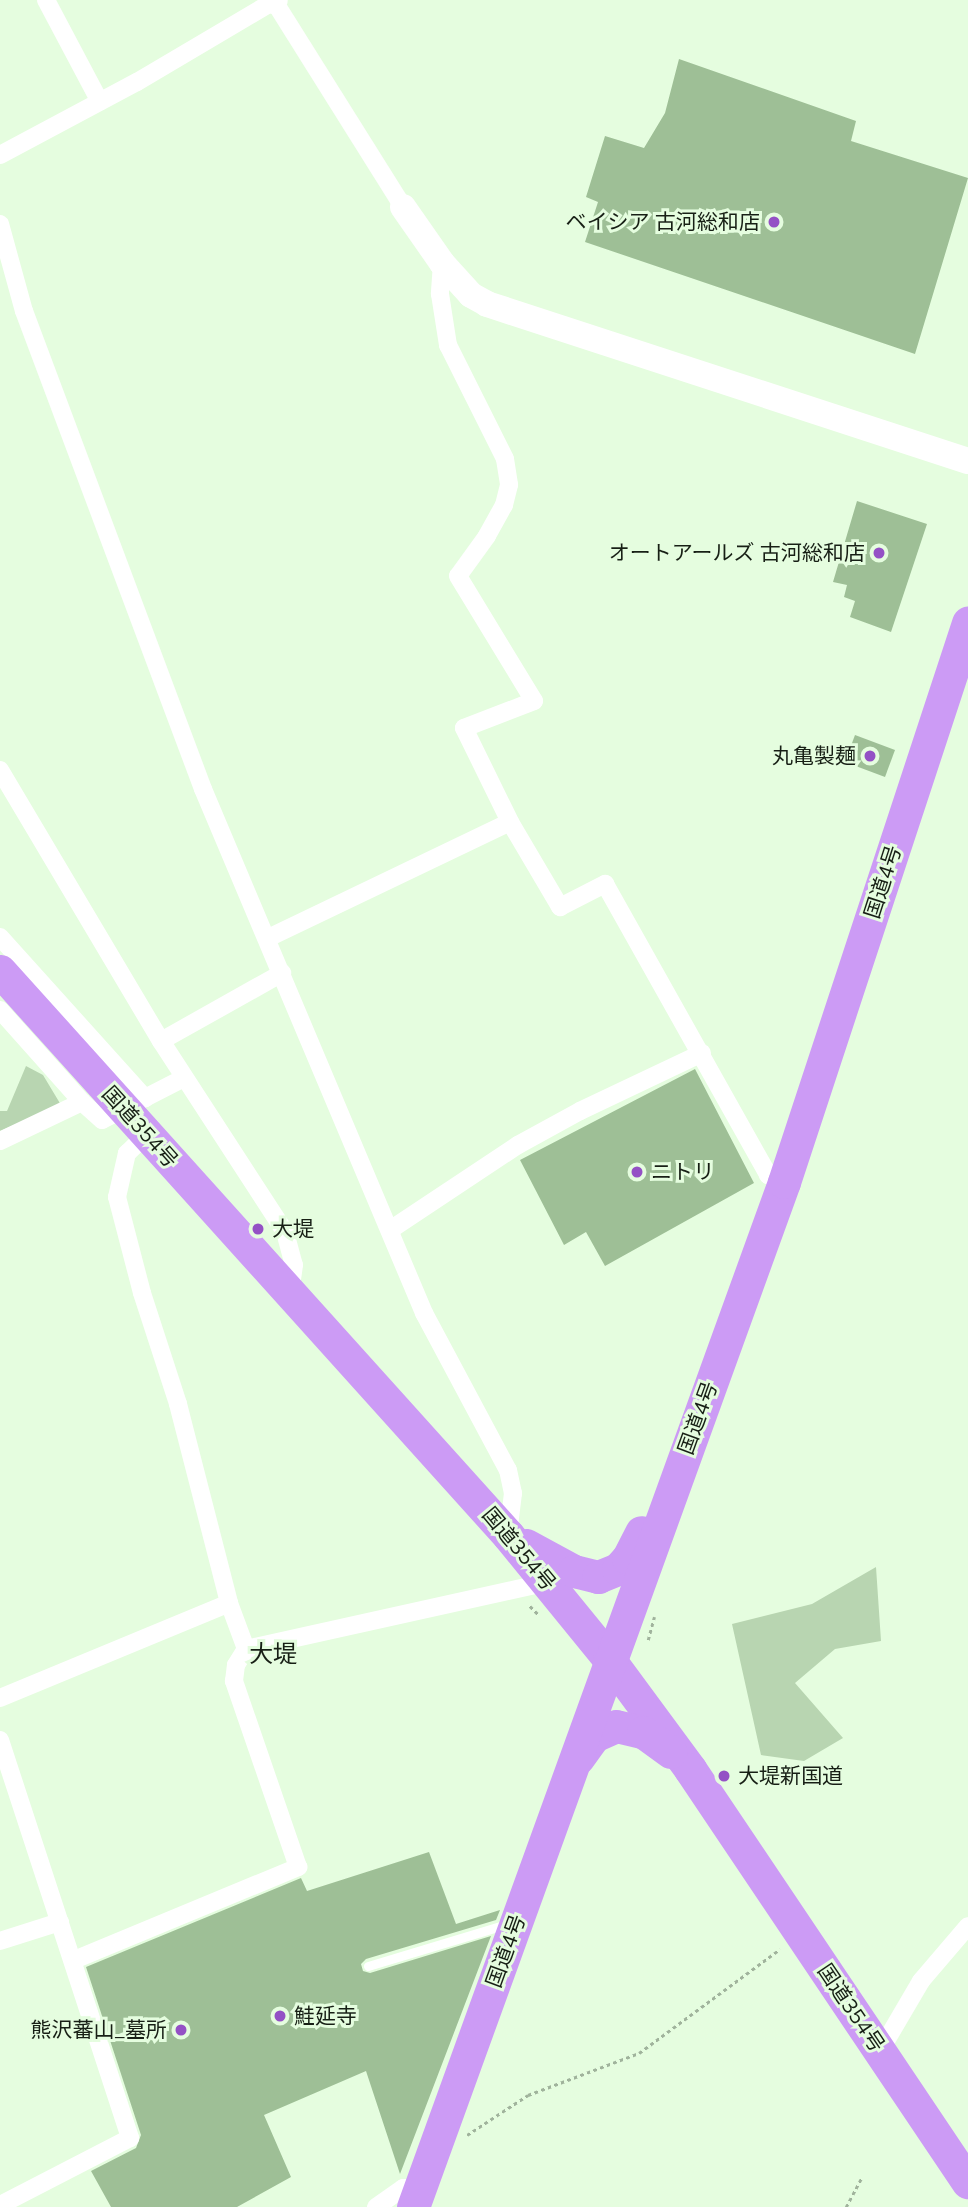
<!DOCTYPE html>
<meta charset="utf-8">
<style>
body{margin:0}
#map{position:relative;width:968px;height:2207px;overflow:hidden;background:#e5fddf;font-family:"Nunito Sans","Noto Sans JP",sans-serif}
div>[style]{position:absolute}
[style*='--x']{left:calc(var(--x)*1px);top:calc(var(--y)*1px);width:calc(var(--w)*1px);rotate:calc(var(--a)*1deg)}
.green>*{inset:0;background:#b8d5b1}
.building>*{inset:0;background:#9ebf96}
.path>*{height:2.5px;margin-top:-1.25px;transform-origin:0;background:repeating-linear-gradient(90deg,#a0b39c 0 3.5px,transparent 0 7px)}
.lane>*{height:9px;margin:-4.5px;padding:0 4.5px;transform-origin:4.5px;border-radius:4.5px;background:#fff}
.street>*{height:18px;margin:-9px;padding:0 9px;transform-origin:9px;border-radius:9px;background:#fff}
.secondary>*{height:26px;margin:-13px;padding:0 13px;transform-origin:13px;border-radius:13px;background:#fff}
.highway>*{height:33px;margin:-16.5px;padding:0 16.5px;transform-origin:16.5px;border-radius:16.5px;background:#cc9bf5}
.dots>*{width:19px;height:19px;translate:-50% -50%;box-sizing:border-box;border:4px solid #e5fddf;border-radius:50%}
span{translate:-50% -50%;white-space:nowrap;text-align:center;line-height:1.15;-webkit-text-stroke:6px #e5fddf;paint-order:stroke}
.poi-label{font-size:21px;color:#171f15}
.right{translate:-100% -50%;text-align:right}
.left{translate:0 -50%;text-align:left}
.street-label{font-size:21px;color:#171f15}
.quarter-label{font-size:24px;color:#171f15}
</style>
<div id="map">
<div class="green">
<i style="clip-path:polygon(26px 1066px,43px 1075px,61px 1105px,0 1131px,0 1111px,7px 1111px)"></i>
<i style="clip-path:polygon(876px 1567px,881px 1641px,835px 1649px,795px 1683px,843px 1738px,804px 1761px,761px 1755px,732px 1624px,812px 1604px)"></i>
</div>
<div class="building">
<i style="clip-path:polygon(679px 59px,856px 121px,851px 141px,968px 178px,915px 354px,585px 242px,598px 202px,586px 197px,605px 136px,644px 148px,665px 113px)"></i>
<i style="clip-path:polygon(857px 501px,927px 524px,891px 632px,850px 617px,855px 601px,844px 597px,847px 585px,833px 582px)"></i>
<i style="clip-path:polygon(855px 735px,895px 750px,885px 777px,845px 762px)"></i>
<i style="clip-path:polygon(695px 1069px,754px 1183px,605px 1266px,586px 1232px,564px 1245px,520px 1160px)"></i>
<i style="clip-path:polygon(429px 1852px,456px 1924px,500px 1910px,496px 1920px,366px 1959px,361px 1964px,363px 1971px,370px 1973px,491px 1936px,400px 2174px,366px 2071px,264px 2115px,291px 2177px,237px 2207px,111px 2207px,91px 2171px,136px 2148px,141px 2135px,86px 1967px,301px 1878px,307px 1891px)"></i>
</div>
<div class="path">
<i style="--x:530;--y:1606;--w:14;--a:45"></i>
<i style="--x:648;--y:1640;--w:24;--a:-75"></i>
<i style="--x:467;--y:2135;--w:73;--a:-33.3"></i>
<i style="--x:528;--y:2095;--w:119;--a:-20.7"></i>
<i style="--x:639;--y:2053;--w:175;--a:-36.4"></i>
<i style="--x:846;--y:2207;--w:34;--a:-62"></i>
</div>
<div class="lane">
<i style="--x:368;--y:1966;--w:145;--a:-16.8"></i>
</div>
<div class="street">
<i style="--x:46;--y:0;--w:115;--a:62.1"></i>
<i style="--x:0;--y:155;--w:155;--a:-28.1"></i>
<i style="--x:137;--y:82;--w:159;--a:-30.6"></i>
<i style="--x:274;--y:1;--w:243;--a:57.9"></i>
<i style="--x:0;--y:224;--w:90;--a:74.6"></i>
<i style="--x:24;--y:311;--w:510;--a:69.47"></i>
<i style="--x:203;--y:789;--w:569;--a:67.13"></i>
<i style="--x:424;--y:1313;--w:178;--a:61.9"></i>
<i style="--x:508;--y:1470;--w:24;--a:78"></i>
<i style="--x:513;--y:1493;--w:42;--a:96.8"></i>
<i style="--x:442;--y:263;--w:31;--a:94"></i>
<i style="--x:440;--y:294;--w:52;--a:81.1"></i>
<i style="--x:448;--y:345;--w:127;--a:63.4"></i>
<i style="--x:505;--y:459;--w:26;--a:81"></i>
<i style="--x:509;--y:485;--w:21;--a:104"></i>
<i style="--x:504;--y:505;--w:35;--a:119"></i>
<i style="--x:487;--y:536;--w:49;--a:125.9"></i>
<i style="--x:458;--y:576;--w:146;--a:58.7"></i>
<i style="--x:534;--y:701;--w:75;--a:158.9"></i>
<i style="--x:464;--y:728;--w:105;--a:63.9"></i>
<i style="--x:510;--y:822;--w:99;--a:59.5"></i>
<i style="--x:560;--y:907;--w:51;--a:-27.1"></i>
<i style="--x:605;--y:884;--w:334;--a:60.7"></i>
<i style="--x:768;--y:1175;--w:17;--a:24"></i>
<i style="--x:0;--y:770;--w:315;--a:59.3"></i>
<i style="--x:161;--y:1041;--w:228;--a:57"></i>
<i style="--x:285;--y:1232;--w:34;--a:75"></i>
<i style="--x:294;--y:1265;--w:27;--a:98"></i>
<i style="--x:0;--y:937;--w:217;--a:48"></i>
<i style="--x:268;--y:938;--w:268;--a:-25.6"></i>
<i style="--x:0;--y:1010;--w:123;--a:48.3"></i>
<i style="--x:161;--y:1041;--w:139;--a:-29.3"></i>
<i style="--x:147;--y:1134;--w:28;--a:136"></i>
<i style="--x:127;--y:1153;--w:45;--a:102.8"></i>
<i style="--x:117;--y:1197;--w:99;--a:75.4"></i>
<i style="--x:142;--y:1293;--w:117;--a:72"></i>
<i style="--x:178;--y:1404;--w:205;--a:75.6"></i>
<i style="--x:229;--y:1603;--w:49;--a:69.7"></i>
<i style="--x:0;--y:1141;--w:91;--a:-25.4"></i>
<i style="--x:82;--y:1102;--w:27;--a:42"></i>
<i style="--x:102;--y:1120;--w:92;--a:-27.1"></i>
<i style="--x:390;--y:1230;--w:154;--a:-33.6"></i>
<i style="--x:518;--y:1145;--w:71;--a:-28.7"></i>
<i style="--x:580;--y:1111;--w:135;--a:-25.4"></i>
<i style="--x:0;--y:1698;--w:248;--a:-22.5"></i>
<i style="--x:0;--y:1740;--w:419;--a:71.9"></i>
<i style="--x:130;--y:2138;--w:146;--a:152.7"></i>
<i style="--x:0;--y:1941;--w:63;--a:-17.6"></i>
<i style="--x:74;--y:1960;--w:243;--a:-22.5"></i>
<i style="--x:298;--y:1867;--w:197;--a:-109"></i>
<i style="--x:234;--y:1681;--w:16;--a:-83"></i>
<i style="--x:236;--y:1665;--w:19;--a:-58"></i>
<i style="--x:246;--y:1649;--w:309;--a:-12.5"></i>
<i style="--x:880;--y:2051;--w:81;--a:-59.6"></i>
<i style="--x:921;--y:1981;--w:72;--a:-49.5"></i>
<i style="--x:376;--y:2207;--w:33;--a:-35"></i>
<i style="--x:403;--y:2188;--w:17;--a:0"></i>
</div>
<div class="secondary">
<i style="--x:274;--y:1;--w:1;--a:-45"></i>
<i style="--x:403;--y:207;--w:68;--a:55.1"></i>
<i style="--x:442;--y:263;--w:43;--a:47.8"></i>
<i style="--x:471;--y:295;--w:18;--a:29"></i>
<i style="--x:487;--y:304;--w:506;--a:18.08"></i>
</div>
<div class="highway">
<i style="--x:0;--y:971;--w:759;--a:47.99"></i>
<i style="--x:508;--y:1535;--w:160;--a:50.8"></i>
<i style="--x:609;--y:1659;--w:137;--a:53.6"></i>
<i style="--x:690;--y:1769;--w:498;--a:56.1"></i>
<i style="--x:526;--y:1545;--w:55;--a:28.4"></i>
<i style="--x:574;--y:1571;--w:25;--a:14"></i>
<i style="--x:598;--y:1577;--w:22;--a:-22"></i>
<i style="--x:618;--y:1569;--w:15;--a:-48"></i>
<i style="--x:628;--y:1558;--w:29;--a:-63"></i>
<i style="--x:578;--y:1758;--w:27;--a:-54"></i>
<i style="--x:594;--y:1736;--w:24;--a:-24"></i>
<i style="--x:616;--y:1726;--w:28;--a:13"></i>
<i style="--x:643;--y:1732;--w:34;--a:36"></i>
<i style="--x:413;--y:2207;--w:1090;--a:-70.1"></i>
<i style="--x:784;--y:1182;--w:589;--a:-71.78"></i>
</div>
<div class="dots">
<i style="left:774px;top:222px;background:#9451c5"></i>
<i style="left:879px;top:553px;background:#9451c5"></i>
<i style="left:870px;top:756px;background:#9451c5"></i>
<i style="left:637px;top:1172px;background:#9451c5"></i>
<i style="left:258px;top:1229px;background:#9451c5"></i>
<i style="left:724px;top:1776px;background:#9451c5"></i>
<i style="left:280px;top:2016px;background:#9451c5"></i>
<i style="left:181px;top:2030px;background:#9451c5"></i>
</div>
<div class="poi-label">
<span class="right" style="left:760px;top:222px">ベイシア 古河総和店</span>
<span class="right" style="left:865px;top:553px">オートアールズ 古河総和店</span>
<span class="right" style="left:856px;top:756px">丸亀製麺</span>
<span class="left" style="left:651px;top:1172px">ニトリ</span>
<span class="left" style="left:272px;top:1229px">大堤</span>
<span class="left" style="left:738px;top:1776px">大堤新国道</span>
<span class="left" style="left:294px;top:2016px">鮭延寺</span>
<span class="right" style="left:167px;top:2030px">熊沢蕃山_墓所</span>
</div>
<div class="street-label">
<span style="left:883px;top:882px;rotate:-72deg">国道4号</span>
<span style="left:140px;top:1127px;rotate:48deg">国道354号</span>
<span style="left:698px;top:1418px;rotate:-70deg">国道4号</span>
<span style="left:519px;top:1549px;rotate:50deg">国道354号</span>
<span style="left:506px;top:1951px;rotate:-70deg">国道4号</span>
<span style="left:851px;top:2008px;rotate:56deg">国道354号</span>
</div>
<div class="quarter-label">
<span style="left:273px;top:1655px">大堤</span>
</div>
</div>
